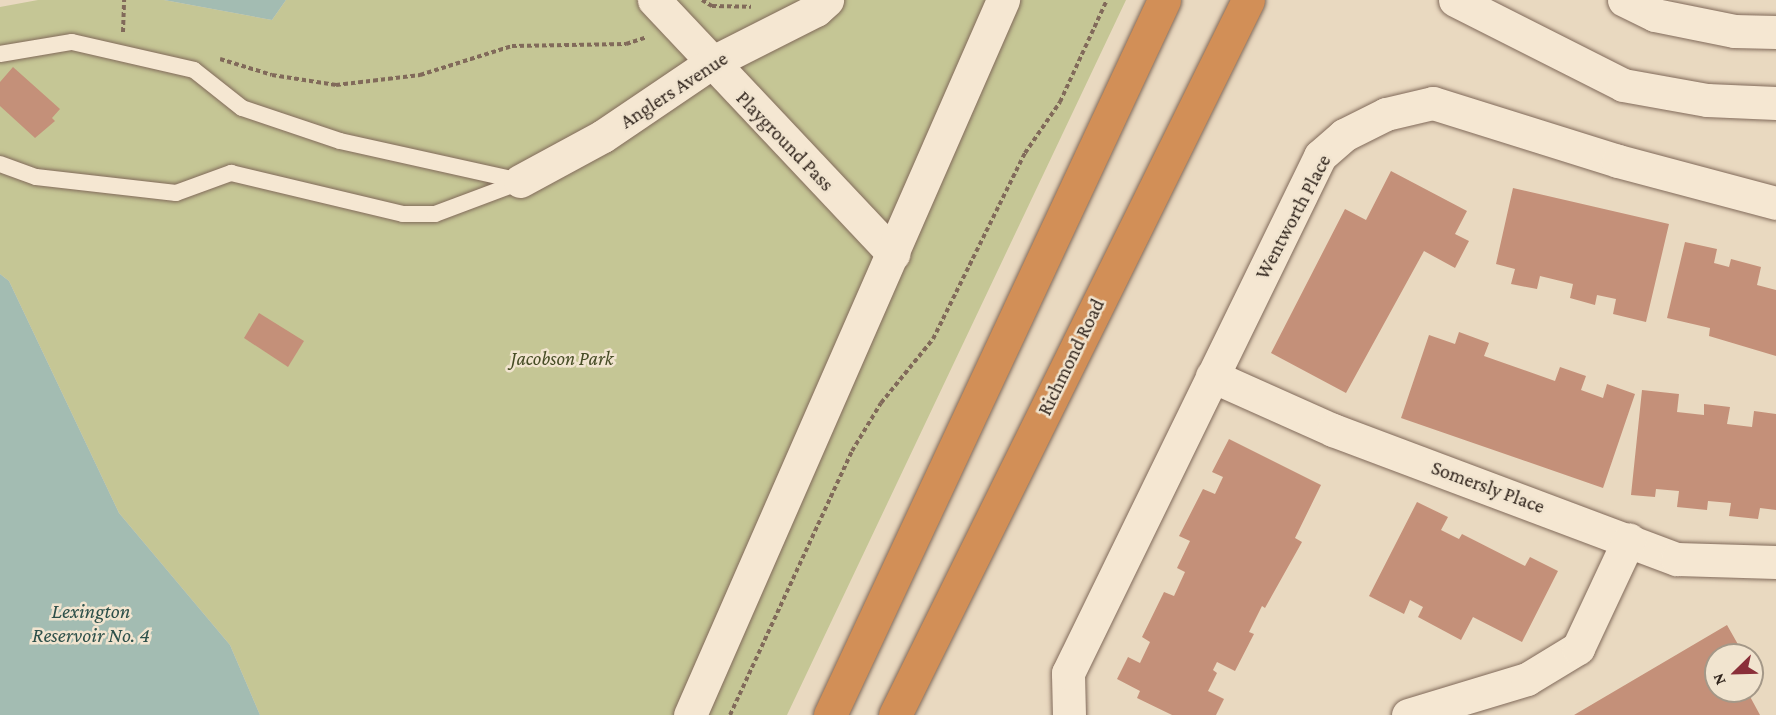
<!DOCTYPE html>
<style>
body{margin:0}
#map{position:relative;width:1776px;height:715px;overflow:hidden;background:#e9d9c0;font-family:"Crimson Pro",serif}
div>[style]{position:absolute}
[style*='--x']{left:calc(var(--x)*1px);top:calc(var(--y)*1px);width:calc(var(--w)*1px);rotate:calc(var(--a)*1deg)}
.green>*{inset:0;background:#c5c695}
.water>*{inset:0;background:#a3bcb2}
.building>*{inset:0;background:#c49079}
.path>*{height:4px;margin-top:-2px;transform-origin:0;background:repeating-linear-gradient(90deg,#816a5a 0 4.5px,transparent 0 7.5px)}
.roads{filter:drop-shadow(0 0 2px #816a5a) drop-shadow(0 0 2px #816a5a)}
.lane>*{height:16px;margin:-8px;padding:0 8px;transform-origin:8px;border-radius:8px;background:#f5e7d2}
.street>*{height:33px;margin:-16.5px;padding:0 16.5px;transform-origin:16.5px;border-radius:16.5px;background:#f5e7d2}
.highway>*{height:33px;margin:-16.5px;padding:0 16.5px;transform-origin:16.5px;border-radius:16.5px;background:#d28f57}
span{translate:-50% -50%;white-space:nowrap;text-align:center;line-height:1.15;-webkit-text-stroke:5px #f1e4cf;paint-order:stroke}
.street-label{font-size:20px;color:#31251d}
.park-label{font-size:20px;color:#464c25;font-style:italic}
.water-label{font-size:21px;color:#2d504a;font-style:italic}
.north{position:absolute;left:1704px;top:643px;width:60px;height:60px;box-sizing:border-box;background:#f1e4cf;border:2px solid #a49888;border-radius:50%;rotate:247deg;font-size:16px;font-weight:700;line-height:24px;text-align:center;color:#31251d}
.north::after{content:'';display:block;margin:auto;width:21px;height:27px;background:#8a2f39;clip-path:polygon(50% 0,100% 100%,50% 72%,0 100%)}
</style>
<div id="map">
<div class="green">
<i style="clip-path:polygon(38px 0,164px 0,272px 20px,286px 0,1126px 0,787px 715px,260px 715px,230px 645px,119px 513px,9px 281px,0 274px,0 7px)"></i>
</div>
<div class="water">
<i style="clip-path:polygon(164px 0,286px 0,272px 20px)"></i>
<i style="clip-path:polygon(0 274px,9px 281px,119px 513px,230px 645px,260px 715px,0 715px)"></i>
</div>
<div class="building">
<i style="clip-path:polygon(13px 67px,60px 109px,52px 118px,55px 121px,35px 138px,0 106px,0 82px)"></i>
<i style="clip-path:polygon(1391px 171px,1467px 211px,1455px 234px,1469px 241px,1455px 268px,1424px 251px,1346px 393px,1271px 353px,1345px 209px,1366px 220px)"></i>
<i style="clip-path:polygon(1513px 188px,1669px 224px,1646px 322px,1613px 314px,1616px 299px,1597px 295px,1595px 305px,1570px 298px,1573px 284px,1540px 276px,1537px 289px,1511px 284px,1515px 269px,1496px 264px)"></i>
<i style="clip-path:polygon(1685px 242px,1717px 249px,1714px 263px,1729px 267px,1731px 259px,1761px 267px,1757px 285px,1776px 290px,1776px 356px,1709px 336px,1710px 328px,1667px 318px)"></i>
<i style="clip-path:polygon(259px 313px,304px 341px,288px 367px,244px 338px)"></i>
<i style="clip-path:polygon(1459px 332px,1489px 343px,1484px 356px,1555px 381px,1560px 367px,1586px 376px,1581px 390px,1603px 398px,1607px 384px,1635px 394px,1603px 488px,1401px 418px,1429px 335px,1455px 344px)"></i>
<i style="clip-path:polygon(1642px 390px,1679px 394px,1677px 412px,1704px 415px,1704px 404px,1730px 407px,1727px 424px,1752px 427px,1754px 411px,1776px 414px,1776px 510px,1760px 508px,1758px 519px,1729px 516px,1731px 503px,1708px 501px,1707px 510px,1677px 507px,1679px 491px,1656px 489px,1655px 497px,1631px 495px)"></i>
<i style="clip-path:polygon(1229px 439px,1321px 485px,1295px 538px,1302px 542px,1265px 608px,1262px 606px,1249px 632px,1254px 634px,1235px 671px,1217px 662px,1213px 670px,1217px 673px,1208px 691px,1224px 699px,1216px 715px,1172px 715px,1137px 698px,1140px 691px,1117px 679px,1128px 657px,1140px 663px,1150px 642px,1142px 637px,1164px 592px,1174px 596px,1185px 572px,1177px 568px,1190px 541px,1179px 536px,1203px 489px,1215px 494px,1223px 477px,1212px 472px)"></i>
<i style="clip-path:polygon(1417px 502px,1448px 517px,1441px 530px,1459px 539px,1462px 534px,1525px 566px,1530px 557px,1558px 571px,1522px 642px,1473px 617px,1461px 640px,1418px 617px,1423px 607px,1410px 600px,1404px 614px,1369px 596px)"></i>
<i style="clip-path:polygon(1727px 625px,1744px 655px,1716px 655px,1716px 691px,1747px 691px,1760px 715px,1574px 715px)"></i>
</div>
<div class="path">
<i style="--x:702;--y:0;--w:12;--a:31"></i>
<i style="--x:712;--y:6;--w:39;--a:1"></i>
<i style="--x:123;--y:32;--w:32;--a:-88"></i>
<i style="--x:220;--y:59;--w:54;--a:17.1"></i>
<i style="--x:272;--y:75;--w:65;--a:8.9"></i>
<i style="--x:336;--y:85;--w:85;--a:-6.8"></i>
<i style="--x:420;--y:75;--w:96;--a:-17.5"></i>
<i style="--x:512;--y:46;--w:114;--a:-1"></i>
<i style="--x:626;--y:44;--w:22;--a:-18"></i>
<i style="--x:730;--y:715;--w:291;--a:-65.2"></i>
<i style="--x:852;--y:451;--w:56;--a:-58.9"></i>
<i style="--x:881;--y:403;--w:82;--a:-50.9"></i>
<i style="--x:933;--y:339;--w:208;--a:-63.7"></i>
<i style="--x:1025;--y:153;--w:62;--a:-55.5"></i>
<i style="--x:1060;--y:102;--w:112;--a:-65.3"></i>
</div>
<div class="roads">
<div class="lane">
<i style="--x:0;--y:54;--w:73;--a:-9.5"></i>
<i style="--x:72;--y:42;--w:125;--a:12.9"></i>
<i style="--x:194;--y:70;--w:61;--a:38.4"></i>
<i style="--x:242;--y:108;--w:103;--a:18.6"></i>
<i style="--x:340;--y:141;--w:184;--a:12.5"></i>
<i style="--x:0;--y:164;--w:38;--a:20"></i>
<i style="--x:36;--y:177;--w:141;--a:6.5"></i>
<i style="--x:176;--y:193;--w:59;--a:-20"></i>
<i style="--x:231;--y:173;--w:177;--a:13.4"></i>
<i style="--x:403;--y:214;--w:32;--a:0"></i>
<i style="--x:435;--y:214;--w:91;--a:-20.6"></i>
</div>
<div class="street">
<i style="--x:654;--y:0;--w:349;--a:46.7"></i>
<i style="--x:1455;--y:0;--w:188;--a:26.8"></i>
<i style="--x:1623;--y:85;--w:85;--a:10.1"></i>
<i style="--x:1707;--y:100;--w:69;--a:2.5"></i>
<i style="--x:1624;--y:0;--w:34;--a:26"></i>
<i style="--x:1655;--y:15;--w:81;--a:11.4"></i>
<i style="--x:1734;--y:31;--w:42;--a:1.4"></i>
<i style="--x:520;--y:181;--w:94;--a:-28.5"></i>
<i style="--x:603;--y:136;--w:130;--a:-34.1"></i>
<i style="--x:711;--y:63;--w:118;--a:-26.8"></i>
<i style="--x:816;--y:10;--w:15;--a:-42"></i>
<i style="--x:1212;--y:376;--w:133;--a:24.1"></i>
<i style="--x:1333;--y:430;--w:367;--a:20.6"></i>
<i style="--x:1677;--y:559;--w:99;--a:1.7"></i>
<i style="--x:690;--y:715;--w:781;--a:-66.36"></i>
<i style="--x:1069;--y:715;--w:42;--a:-91.4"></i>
<i style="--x:1068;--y:673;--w:575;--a:-64.01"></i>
<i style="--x:1320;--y:156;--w:32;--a:-41"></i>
<i style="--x:1344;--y:135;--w:47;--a:-26.6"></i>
<i style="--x:1386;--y:114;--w:48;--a:-13.2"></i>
<i style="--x:1433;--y:103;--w:194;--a:17.4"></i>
<i style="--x:1618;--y:161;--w:163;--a:14.9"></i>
<i style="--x:1408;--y:715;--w:124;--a:-16.8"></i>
<i style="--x:1527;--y:679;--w:60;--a:-31.3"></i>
<i style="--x:1578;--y:648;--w:120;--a:-64.9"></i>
</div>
<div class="highway">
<i style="--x:830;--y:715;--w:789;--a:-64.96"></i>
<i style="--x:895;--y:715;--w:797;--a:-63.72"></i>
</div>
</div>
<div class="street-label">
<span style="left:674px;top:90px;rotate:-33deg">Anglers Avenue</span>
<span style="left:785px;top:141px;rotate:46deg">Playground Pass</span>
<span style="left:1293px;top:217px;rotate:-62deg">Wentworth Place</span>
<span style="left:1071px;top:357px;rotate:-64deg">Richmond Road</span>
<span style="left:1488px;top:487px;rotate:20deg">Somersly Place</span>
</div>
<div class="park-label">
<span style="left:562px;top:358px">Jacobson Park</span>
</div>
<div class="water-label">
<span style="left:91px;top:623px">Lexington<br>Reservoir No. 4</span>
</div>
<div class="north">N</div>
</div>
